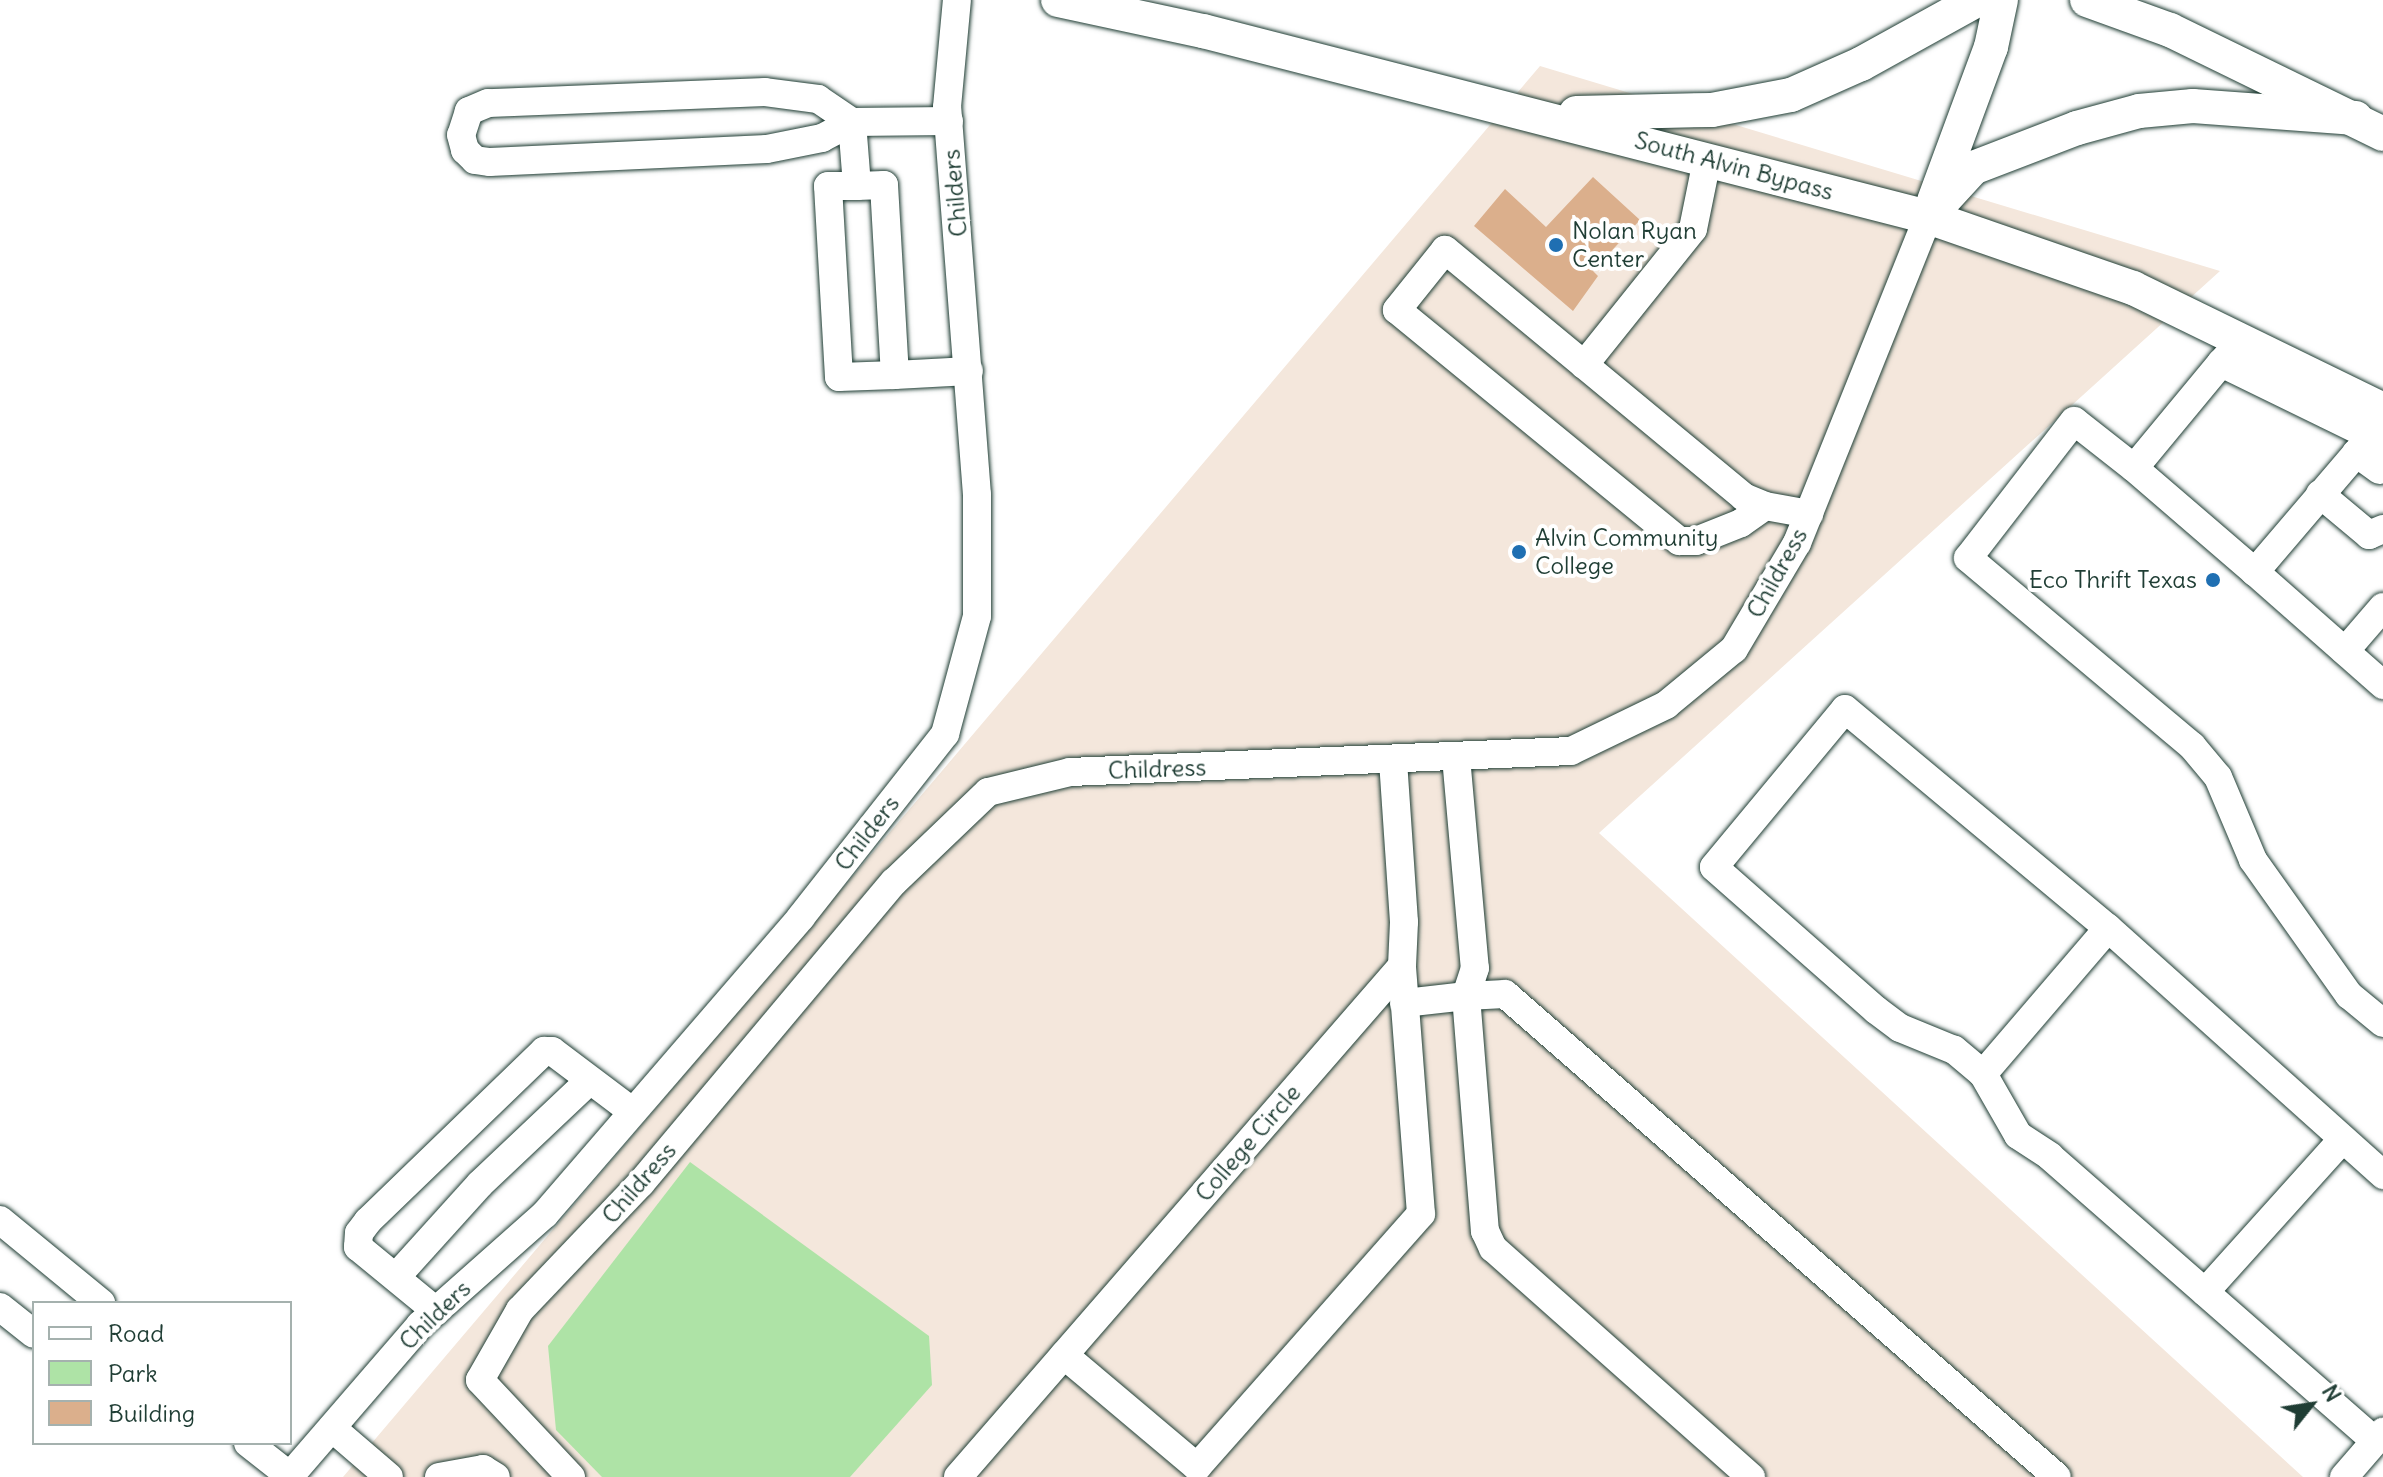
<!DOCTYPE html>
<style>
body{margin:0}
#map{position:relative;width:2383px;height:1477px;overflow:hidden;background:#fff;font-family:Delius,sans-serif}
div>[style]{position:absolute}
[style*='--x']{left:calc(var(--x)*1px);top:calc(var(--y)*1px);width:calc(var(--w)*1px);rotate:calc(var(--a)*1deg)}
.built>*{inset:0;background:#f4e7dc}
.green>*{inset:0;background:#aee3a6}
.building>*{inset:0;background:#dbaf8c}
.roads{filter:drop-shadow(0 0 2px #1f3d34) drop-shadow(0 0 2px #1f3d34)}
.minor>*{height:28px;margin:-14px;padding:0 14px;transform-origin:14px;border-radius:14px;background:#fff}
.major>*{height:34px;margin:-17px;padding:0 17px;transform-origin:17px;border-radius:17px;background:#fff}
.dots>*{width:22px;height:22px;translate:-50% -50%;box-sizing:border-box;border:4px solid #fff;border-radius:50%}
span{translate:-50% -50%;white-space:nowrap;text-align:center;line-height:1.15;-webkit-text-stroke:8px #fff;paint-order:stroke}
.street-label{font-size:24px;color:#1f3d34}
.poi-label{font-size:24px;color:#1f3d34}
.left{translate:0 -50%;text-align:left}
.right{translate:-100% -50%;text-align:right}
.legend{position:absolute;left:32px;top:1301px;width:260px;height:144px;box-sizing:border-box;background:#fff;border:2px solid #a5b1ae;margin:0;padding:10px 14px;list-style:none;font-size:24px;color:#1f3d34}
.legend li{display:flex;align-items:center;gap:16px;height:40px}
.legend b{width:40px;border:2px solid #a5b1ae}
.north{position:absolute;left:2271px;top:1365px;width:80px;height:80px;-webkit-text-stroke:6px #fff;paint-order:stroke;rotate:60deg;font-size:22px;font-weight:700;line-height:32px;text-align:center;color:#1f3d34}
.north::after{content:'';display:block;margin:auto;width:28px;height:36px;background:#1f3d34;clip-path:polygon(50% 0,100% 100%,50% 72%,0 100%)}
</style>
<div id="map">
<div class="built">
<i style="clip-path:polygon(1540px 66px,2220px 271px,1599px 833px,2303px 1477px,343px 1477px)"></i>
</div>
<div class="green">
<i style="clip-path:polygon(690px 1162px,929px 1336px,932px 1385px,850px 1477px,602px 1477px,556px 1430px,548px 1346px)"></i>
</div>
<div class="building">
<i style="clip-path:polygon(1593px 177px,1640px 220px,1593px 271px,1598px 276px,1573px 311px,1474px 226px,1505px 189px,1546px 227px)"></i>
</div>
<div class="roads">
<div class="minor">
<i style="--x:852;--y:122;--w:41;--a:-145.9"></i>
<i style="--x:818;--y:99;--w:53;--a:-172.5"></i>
<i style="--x:765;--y:92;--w:277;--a:177.7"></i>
<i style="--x:488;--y:103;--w:21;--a:157"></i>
<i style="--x:469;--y:111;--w:25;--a:108"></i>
<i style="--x:461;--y:135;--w:16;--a:75"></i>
<i style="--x:465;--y:150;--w:14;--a:45"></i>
<i style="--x:475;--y:160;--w:15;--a:8"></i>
<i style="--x:490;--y:162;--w:277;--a:-2.7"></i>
<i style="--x:767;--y:149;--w:56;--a:-11.3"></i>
<i style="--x:822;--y:138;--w:34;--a:-28"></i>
<i style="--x:852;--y:122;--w:97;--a:-0.6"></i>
<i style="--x:852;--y:122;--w:64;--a:85.5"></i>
<i style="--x:857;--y:186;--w:27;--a:-2"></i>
<i style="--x:884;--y:185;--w:190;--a:86.7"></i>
<i style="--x:895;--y:375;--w:56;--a:178"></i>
<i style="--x:839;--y:377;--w:191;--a:-93.3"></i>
<i style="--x:828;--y:186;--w:29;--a:0"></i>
<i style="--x:2232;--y:351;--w:16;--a:133"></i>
<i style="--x:2221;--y:363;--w:167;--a:26"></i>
<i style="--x:2371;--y:436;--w:16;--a:-50"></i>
<i style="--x:2221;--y:363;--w:136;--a:129.6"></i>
<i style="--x:2134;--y:468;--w:76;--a:-141.9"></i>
<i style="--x:2074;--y:421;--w:173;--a:127.7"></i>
<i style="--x:1968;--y:558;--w:292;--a:40"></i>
<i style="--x:2192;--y:746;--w:40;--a:50"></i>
<i style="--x:2218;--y:777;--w:90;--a:67.1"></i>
<i style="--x:2253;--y:860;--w:166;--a:54.6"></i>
<i style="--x:2349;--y:995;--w:44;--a:39.5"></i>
<i style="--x:1584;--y:365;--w:174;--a:-51.3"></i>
<i style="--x:1693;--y:229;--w:70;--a:-78.5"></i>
<i style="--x:895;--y:375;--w:74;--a:-3.1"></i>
<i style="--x:2383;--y:443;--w:14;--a:-150"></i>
<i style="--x:2371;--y:436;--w:179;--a:130.5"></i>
<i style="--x:2255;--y:572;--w:171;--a:41.4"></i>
<i style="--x:2356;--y:453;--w:29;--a:36"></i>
<i style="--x:2134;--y:468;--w:160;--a:40.7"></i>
<i style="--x:2320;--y:494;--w:64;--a:39.9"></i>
<i style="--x:2369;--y:535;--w:15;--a:-23"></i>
<i style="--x:1765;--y:506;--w:23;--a:-157"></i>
<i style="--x:1744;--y:497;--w:388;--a:-140.4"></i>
<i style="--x:1445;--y:250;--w:77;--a:128.7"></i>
<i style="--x:1397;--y:310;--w:365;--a:39.3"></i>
<i style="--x:1679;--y:541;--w:17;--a:0"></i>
<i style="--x:1696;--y:541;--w:48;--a:-21.8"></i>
<i style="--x:1741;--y:523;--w:29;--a:-35"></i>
<i style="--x:1765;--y:506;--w:45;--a:10.3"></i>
<i style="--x:2345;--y:651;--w:58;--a:-49.2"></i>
<i style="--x:1456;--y:757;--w:212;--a:84.9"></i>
<i style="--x:1475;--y:968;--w:29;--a:108"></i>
<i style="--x:1466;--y:996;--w:39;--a:-3"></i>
<i style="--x:1505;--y:994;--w:733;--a:41.19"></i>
<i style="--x:1404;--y:1003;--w:62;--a:-6.4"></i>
<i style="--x:1466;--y:996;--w:236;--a:85.4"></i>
<i style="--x:1485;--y:1231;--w:19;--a:65"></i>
<i style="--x:1493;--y:1248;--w:345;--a:41.6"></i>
<i style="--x:1983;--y:1074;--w:192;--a:-49.4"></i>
<i style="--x:0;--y:1220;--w:131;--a:39.4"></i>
<i style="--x:396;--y:1277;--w:125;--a:-47.9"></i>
<i style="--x:480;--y:1184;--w:151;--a:-43.4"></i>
<i style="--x:2205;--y:1292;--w:205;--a:-48"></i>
<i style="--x:0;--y:1307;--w:43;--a:38.5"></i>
<i style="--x:436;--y:1311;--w:101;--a:-140.6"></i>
<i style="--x:358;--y:1247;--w:14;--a:-86"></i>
<i style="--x:359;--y:1233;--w:15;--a:-53"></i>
<i style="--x:368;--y:1221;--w:245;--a:-44"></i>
<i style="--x:544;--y:1051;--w:8;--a:0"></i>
<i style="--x:552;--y:1051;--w:101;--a:37"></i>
<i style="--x:1064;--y:1355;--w:174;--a:40.1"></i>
<i style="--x:1197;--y:1467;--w:338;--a:-48.5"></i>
<i style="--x:1421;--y:1214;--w:249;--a:-94.4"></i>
<i style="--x:332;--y:1428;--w:75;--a:40.7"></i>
<i style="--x:2375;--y:1441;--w:432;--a:-138.8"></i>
<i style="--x:2050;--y:1156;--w:38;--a:-147"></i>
<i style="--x:2018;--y:1135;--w:70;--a:-119.8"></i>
<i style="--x:1983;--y:1074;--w:38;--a:-140"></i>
<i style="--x:1954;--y:1050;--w:58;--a:-157.8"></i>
<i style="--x:1900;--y:1028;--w:30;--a:-143"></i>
<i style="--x:1876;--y:1010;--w:216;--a:-138.6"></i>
<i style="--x:1714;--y:867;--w:205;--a:-50.3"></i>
<i style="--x:1845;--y:709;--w:342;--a:39.8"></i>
<i style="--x:2108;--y:928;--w:370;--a:41.9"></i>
<i style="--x:248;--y:1443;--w:53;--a:38.2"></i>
<i style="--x:289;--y:1477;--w:201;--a:-49.2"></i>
<i style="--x:420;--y:1325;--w:167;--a:-41.6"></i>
<i style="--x:545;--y:1214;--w:392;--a:-49.2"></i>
<i style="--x:801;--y:917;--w:233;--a:-51.8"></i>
<i style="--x:945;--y:734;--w:122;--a:-74.8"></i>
<i style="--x:977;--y:616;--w:121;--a:-90"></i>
<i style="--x:977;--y:495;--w:389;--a:-94.4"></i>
<i style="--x:947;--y:107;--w:107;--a:-84.7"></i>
<i style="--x:439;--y:1477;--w:45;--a:-10.3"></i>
<i style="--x:483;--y:1469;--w:15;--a:32"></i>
<i style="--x:571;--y:1477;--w:133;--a:-133.2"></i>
<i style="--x:480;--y:1380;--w:81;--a:-60.3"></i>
<i style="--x:520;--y:1310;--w:175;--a:-46.4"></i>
<i style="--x:641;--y:1183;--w:393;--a:-50"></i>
<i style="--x:894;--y:882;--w:130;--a:-43.8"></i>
<i style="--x:988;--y:792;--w:84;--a:-13.7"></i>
<i style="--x:1070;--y:772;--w:501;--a:-2.4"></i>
<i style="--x:1571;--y:751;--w:106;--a:-25.8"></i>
<i style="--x:1666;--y:705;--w:88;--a:-39.5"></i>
<i style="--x:1734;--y:649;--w:123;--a:-59.3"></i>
<i style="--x:1797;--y:543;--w:351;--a:-68.1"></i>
<i style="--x:958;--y:1477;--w:677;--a:-49.01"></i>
<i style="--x:1402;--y:966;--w:44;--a:-87.4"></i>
<i style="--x:1404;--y:922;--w:162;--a:-93.9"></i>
<i style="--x:2344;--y:1477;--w:60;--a:-49.1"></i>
</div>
<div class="major">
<i style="--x:1058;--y:0;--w:148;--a:12.1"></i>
<i style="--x:1203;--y:31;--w:748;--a:14.39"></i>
<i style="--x:1928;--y:217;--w:217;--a:19.1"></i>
<i style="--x:2133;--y:288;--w:278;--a:26"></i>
<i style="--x:2087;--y:0;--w:88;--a:19.9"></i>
<i style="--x:2170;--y:30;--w:237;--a:26"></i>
<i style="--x:1576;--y:113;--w:136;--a:-1.3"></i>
<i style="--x:1712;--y:110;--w:80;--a:-10.8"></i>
<i style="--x:1791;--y:95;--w:77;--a:-23.9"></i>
<i style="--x:1861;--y:64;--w:132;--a:-28.9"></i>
<i style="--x:1934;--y:201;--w:164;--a:-69.7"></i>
<i style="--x:1991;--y:47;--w:48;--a:-78"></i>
<i style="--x:1928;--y:217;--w:67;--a:-47.4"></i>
<i style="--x:1973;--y:168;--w:111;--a:-21"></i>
<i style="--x:2077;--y:128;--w:64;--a:-15.3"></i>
<i style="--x:2139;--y:111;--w:54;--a:-5.3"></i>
<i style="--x:2193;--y:106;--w:163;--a:4.2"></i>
</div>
</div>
<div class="dots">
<i style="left:1556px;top:245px;background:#1f6fb2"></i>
<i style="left:1519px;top:552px;background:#1f6fb2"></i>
<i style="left:2213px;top:580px;background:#1f6fb2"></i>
</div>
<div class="street-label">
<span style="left:1734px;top:166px;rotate:15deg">South Alvin Bypass</span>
<span style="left:955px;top:193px;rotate:-95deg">Childers</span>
<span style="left:1777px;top:573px;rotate:-61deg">Childress</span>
<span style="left:1157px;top:769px;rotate:-2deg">Childress</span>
<span style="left:867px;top:833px;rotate:-52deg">Childers</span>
<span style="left:1248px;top:1143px;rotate:-49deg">College Circle</span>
<span style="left:639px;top:1183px;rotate:-49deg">Childress</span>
<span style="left:435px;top:1315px;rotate:-44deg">Childers</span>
</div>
<div class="poi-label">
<span class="left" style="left:1572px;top:245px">Nolan Ryan<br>Center</span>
<span class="left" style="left:1535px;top:552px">Alvin Community<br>College</span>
<span class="right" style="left:2197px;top:580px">Eco Thrift Texas</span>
</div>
<ul class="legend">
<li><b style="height:10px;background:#fff"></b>Road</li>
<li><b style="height:22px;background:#aee3a6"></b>Park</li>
<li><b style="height:22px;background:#dbaf8c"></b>Building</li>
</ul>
<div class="north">N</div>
</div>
